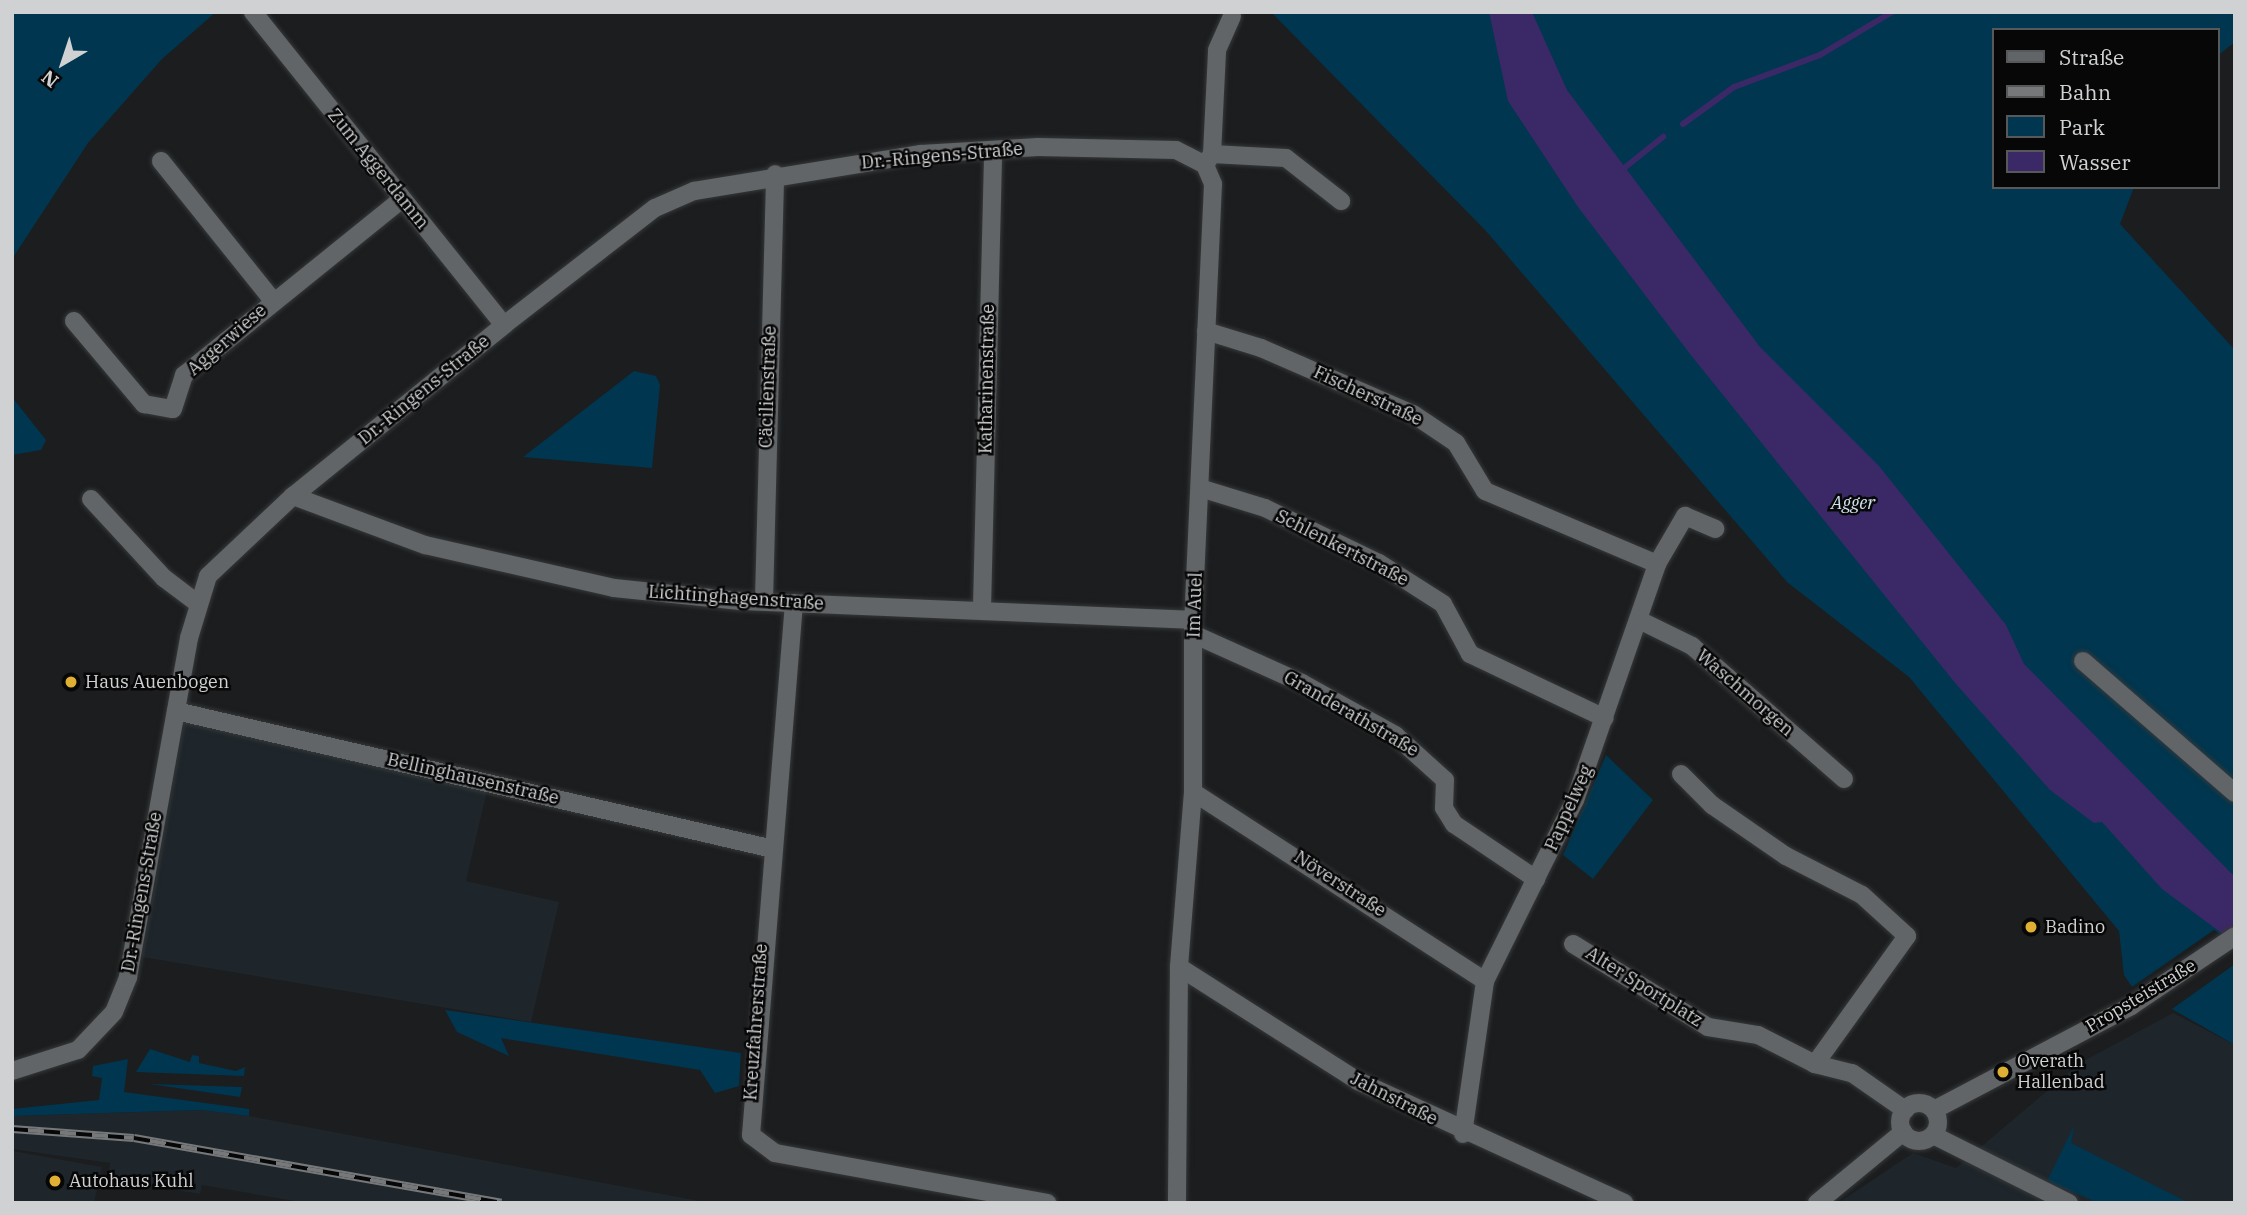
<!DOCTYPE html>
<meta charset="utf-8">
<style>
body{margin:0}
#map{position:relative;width:2247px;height:1215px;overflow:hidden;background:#1b1d1f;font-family:"IBM Plex Serif",serif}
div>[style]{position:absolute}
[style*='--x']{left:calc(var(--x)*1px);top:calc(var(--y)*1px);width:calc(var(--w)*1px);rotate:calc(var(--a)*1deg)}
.built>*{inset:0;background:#1e262b}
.green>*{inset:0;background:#00364f}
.water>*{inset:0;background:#3b2866}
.stream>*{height:6px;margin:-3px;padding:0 3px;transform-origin:3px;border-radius:3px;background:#3b2866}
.roads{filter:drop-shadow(0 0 2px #363839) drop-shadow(0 0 2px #363839)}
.minor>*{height:18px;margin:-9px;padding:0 9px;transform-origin:9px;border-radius:9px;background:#626567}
.minor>.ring{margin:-9px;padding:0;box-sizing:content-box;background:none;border:18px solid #626567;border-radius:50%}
.rail>*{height:8px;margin-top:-4px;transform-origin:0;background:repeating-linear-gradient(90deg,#070708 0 16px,#767879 0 32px);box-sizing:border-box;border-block:2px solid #767879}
.dots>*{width:19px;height:19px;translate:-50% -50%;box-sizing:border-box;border:4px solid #070708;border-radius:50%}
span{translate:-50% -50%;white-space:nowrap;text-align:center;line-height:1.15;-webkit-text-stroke:5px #070708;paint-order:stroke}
.street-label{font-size:18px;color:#cfd1d2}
.park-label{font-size:18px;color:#d0e3f0;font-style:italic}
.poi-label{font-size:18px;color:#cfd1d2}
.left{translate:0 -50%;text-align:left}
.frame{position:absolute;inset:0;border:14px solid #cfd1d2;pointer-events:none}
.legend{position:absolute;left:1992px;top:28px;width:228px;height:161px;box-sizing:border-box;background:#070708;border:2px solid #575859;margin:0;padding:9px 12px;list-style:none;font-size:21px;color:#cfd1d2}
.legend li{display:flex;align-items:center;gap:14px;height:35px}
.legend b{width:35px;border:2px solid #575859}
.north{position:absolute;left:28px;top:28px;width:70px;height:70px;-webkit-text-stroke:5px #070708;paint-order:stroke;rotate:219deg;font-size:19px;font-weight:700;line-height:28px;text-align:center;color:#cfd1d2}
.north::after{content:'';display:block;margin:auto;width:24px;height:32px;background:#cfd1d2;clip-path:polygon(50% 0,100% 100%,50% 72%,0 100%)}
</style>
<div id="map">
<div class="built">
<i style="clip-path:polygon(184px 722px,487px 790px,466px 881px,559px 902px,531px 1022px,142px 957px)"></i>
<i style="clip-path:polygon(2173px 1013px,2235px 1045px,2235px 1203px,1838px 1203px,1913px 1153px,1956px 1168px,2080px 1063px)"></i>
<i style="clip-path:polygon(201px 1110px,249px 1116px,710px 1203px,306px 1203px,202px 1185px,200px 1194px,108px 1178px,110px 1163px,12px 1149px,12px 1116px)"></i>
<i style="clip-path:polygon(13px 1151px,102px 1167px,94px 1203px,12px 1203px)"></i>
</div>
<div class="green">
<i style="clip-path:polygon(12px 12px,216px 12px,162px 59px,88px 143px,12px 259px)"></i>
<i style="clip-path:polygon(1271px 12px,2235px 12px,2235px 42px,2217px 56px,2217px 30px,1993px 30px,1993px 187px,2134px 187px,2120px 224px,2235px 350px,2235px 945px,2214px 930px,2132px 987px,2124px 975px,2119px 931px,1909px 677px,1787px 582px,1486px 231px)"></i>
<i style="clip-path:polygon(634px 371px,656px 376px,660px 385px,652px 468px,523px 457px)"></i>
<i style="clip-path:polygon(12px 397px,46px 440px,41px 450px,12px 455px)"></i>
<i style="clip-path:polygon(1606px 755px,1653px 800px,1593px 879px,1563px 855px)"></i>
<i style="clip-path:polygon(2235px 964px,2235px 1045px,2172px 1009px)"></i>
<i style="clip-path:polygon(445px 1010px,741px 1053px,739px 1086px,715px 1093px,700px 1070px,501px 1038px,509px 1056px,457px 1032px)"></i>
<i style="clip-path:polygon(150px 1049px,190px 1062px,192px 1055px,199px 1056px,199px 1063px,236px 1071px,245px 1067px,244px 1076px,136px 1072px)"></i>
<i style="clip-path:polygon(128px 1059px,124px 1092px,249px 1109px,249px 1116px,201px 1110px,12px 1116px,12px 1109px,99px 1100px,102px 1078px,92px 1076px,93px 1066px)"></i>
<i style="clip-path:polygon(149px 1084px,242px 1087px,240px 1097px)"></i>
<i style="clip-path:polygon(2074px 1126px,2071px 1143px,2189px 1203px,2099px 1203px,2051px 1183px,2048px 1179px)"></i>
</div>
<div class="water">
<i style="clip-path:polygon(1489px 12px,1532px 12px,1567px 90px,1760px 347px,1879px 466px,2006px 625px,2024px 664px,2235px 877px,2235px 943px,2162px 889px,2102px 822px,2094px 823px,2050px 790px,1956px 684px,1690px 354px,1578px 207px,1508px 101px)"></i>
</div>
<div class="stream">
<i style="--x:1683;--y:124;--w:63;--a:-36"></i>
<i style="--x:1734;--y:87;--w:92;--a:-20.4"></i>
<i style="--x:1820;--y:55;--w:84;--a:-30.8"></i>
<i style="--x:1618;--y:173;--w:58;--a:-38.7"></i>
</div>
<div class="roads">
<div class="minor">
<i style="--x:253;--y:12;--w:401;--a:51.3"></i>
<i style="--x:1212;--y:154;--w:74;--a:3.1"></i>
<i style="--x:1286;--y:158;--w:70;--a:38"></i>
<i style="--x:161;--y:161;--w:179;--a:51.3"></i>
<i style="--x:1205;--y:165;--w:13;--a:-58"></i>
<i style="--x:1212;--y:154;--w:104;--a:-87.2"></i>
<i style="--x:1217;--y:50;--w:37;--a:-66"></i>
<i style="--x:74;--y:321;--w:109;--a:49.9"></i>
<i style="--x:144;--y:404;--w:29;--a:10"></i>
<i style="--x:173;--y:409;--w:36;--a:-72"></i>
<i style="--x:184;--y:375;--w:280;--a:-38.9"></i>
<i style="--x:1206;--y:331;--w:58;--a:17.2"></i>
<i style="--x:1261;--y:348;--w:166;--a:23.5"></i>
<i style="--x:1413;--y:414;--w:52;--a:34"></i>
<i style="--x:1456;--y:443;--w:56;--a:58.9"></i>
<i style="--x:1485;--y:491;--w:187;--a:23"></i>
<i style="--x:1200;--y:488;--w:68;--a:17.1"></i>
<i style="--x:1265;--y:508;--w:127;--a:25.8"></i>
<i style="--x:1379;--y:563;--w:76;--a:32.6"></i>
<i style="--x:1443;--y:604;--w:57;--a:61.6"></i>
<i style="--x:1470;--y:654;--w:149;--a:25.4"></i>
<i style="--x:293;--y:496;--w:141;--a:20.4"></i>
<i style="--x:425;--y:545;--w:194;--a:12.8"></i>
<i style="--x:614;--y:588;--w:127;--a:5.9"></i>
<i style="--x:740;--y:601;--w:453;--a:2.4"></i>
<i style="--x:91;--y:499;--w:108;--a:47.3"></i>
<i style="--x:164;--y:578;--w:40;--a:37"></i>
<i style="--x:764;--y:600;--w:426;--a:-88.5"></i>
<i style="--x:794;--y:603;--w:534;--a:94.62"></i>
<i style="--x:751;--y:1135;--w:30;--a:37"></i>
<i style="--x:775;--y:1153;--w:277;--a:10.4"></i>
<i style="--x:982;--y:608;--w:458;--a:-88.6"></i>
<i style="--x:1639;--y:620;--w:59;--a:26.1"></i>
<i style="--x:1692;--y:646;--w:202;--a:41.2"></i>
<i style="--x:1193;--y:634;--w:120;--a:24.2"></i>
<i style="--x:1302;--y:683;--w:107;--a:29.2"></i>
<i style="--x:1395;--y:735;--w:67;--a:42"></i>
<i style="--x:1445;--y:780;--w:28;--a:92"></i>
<i style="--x:1444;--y:808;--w:19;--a:58"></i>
<i style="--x:1454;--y:824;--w:99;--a:33.9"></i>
<i style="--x:2083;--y:661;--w:201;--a:41"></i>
<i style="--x:176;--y:711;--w:609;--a:13.01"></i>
<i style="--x:1681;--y:774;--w:44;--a:45"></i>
<i style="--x:1712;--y:805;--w:90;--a:34.6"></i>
<i style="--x:1786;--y:856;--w:85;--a:27.2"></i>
<i style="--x:1862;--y:895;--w:61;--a:42.3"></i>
<i style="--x:1907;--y:936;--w:158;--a:125.7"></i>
<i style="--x:1193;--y:792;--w:348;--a:32.9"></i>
<i style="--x:1573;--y:944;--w:158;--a:31.6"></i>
<i style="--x:1708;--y:1027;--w:51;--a:9.1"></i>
<i style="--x:1758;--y:1035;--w:64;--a:27"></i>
<i style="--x:1815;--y:1064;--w:38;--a:14"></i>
<i style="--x:1852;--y:1073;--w:65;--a:34.9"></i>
<i style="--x:1179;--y:967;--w:212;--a:32.5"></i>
<i style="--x:1358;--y:1081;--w:293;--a:24.6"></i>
<i style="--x:12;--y:1071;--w:69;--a:-17.7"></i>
<i style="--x:78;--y:1050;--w:52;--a:-46.5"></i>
<i style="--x:114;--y:1012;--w:38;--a:-68"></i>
<i style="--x:128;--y:977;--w:344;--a:-79.8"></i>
<i style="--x:189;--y:638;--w:65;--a:-73"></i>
<i style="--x:208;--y:576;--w:117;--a:-43.3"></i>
<i style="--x:293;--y:496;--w:272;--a:-39"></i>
<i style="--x:504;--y:325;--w:191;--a:-37.8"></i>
<i style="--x:655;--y:208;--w:43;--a:-23.6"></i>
<i style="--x:694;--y:191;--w:230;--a:-9.3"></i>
<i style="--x:921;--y:154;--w:117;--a:-3.4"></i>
<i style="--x:1038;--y:147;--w:138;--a:1.2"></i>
<i style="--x:1176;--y:150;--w:33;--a:27"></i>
<i style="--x:1205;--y:165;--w:21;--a:67"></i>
<i style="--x:1213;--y:184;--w:436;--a:92.6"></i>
<i style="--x:1193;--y:620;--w:172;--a:90"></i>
<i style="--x:1193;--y:792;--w:176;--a:94.6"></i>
<i style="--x:1179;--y:967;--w:236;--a:90.5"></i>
<i class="ring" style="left:1900px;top:1103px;width:20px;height:20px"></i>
<i style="--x:1934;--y:1110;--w:223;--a:-27.8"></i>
<i style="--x:2131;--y:1006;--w:125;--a:-33.9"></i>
<i style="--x:1463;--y:1134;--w:155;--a:-81.8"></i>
<i style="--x:1485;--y:981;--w:202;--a:-63.6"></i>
<i style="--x:1575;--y:800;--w:250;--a:-70.8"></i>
<i style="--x:1657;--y:564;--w:56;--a:-59.7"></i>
<i style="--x:1685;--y:516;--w:33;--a:23"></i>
<i style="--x:1933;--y:1135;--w:152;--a:26.6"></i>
<i style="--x:1817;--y:1203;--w:112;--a:-39.5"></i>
</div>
</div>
<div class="rail">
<i style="--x:12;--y:1129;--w:122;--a:4.2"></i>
<i style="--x:134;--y:1138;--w:373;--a:10"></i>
</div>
<div class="dots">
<i style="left:71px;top:682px;background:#dfb034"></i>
<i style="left:2031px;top:927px;background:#dfb034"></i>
<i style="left:2003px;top:1072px;background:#dfb034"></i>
<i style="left:55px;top:1181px;background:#dfb034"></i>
</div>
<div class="street-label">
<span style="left:942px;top:156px;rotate:-5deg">Dr.-Ringens-Straße</span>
<span style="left:378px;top:169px;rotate:51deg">Zum Aggerdamm</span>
<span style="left:227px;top:340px;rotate:-41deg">Aggerwiese</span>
<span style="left:987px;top:379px;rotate:-89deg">Katharinenstraße</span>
<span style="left:768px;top:387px;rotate:-88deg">Cäcilienstraße</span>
<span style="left:424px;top:390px;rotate:-39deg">Dr.-Ringens-Straße</span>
<span style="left:1368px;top:396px;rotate:25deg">Fischerstraße</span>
<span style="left:1342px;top:548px;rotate:27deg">Schlenkertstraße</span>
<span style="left:736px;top:598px;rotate:4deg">Lichtinghagenstraße</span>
<span style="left:1195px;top:605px;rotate:-88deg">Im Auel</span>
<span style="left:1745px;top:693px;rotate:41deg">Waschmorgen</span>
<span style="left:1351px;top:714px;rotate:30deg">Granderathstraße</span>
<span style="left:473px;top:779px;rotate:13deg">Bellinghausenstraße</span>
<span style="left:1569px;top:808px;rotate:-66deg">Pappelweg</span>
<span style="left:1340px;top:884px;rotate:33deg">Növerstraße</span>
<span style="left:142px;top:892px;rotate:-80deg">Dr.-Ringens-Straße</span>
<span style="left:1644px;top:987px;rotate:32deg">Alter Sportplatz</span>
<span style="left:2141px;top:996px;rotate:-31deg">Propsteistraße</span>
<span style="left:756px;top:1022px;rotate:-86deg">Kreuzfahrerstraße</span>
<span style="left:1394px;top:1099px;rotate:27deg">Jahnstraße</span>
</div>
<div class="park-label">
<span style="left:1853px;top:503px">Agger</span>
</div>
<div class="poi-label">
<span class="left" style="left:85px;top:682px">Haus Auenbogen</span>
<span class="left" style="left:2045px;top:927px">Badino</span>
<span class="left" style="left:2017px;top:1072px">Overath<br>Hallenbad</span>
<span class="left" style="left:69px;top:1181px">Autohaus Kuhl</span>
</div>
<div class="frame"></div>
<ul class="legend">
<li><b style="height:9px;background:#626567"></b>Straße</li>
<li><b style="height:9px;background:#767879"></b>Bahn</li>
<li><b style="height:19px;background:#00364f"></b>Park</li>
<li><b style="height:19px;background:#3b2866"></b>Wasser</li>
</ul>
<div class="north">N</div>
</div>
